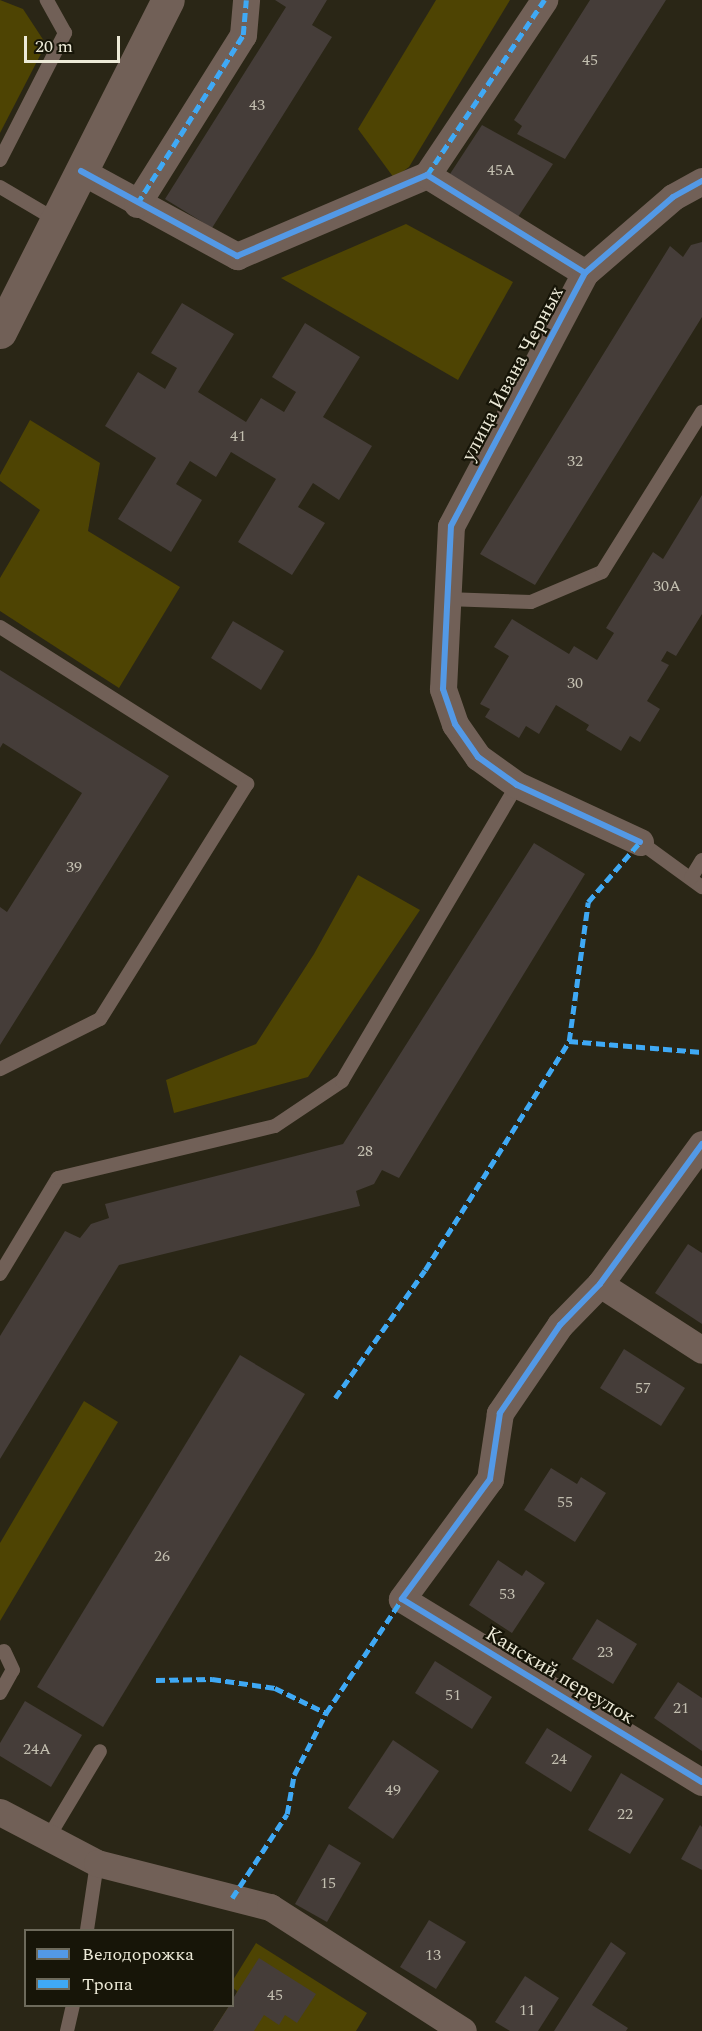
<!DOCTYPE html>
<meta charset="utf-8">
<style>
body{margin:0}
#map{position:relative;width:702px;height:2031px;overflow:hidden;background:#2a2616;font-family:Spectral,serif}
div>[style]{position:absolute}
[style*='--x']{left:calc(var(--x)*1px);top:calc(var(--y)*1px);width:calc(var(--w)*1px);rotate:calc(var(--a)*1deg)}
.green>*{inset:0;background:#4e4403}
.building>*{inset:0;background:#453d39}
.service>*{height:14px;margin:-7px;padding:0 7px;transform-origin:7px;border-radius:7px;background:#716057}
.minor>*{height:27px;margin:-13.5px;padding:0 13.5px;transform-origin:13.5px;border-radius:13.5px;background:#716057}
.tertiary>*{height:33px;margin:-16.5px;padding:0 16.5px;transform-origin:16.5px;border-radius:16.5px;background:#716057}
.quiet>*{height:4.5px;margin-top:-2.25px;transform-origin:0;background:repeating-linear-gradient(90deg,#3fa9f5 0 9px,transparent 0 13.5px)}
.cycleway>*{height:6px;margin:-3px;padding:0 3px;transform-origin:3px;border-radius:3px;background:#5399e6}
span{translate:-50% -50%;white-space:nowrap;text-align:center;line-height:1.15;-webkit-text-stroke:4.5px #171508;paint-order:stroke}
.number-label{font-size:16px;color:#c3bfb0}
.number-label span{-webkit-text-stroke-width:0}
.street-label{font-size:20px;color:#edead8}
.legend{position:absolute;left:24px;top:1929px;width:210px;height:78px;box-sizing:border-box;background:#171508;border:2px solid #6d6a5b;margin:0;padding:8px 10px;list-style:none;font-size:18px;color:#edead8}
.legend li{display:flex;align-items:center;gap:12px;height:30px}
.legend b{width:30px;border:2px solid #6d6a5b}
.scale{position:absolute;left:24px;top:36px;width:96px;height:27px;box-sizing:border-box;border:3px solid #edead8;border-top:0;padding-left:8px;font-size:18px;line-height:21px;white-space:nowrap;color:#edead8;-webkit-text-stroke:4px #171508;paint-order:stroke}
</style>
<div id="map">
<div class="green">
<i style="clip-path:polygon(0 0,23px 9px,46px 44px,0 133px)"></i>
<i style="clip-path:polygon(436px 0,510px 0,409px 167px,394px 178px,358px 129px)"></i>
<i style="clip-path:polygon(406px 224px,513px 282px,458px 380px,281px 278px)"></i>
<i style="clip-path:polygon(30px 420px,100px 463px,88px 531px,180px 587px,119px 688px,0 611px,0 578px,40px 510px,0 481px,0 475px)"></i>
<i style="clip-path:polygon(358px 875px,420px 910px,308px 1077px,174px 1113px,166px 1080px,256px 1044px,314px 954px)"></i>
<i style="clip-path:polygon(84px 1401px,118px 1422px,0 1621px,0 1543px)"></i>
<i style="clip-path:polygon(256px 1943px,367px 2013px,356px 2031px,213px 2031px,229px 2006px,232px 2006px,237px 1991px,233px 1988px,233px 1980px)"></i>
</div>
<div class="building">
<i style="clip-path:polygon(275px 0,327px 0,312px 25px,332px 37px,212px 228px,165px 199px,286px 7px)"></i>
<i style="clip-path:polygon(590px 0,666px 0,565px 159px,517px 134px,522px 126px,514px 120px)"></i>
<i style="clip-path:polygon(482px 125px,553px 164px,518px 217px,448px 177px)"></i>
<i style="clip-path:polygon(702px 242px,702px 317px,535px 585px,480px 554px,670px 246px,683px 257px,691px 245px)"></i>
<i style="clip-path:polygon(182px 303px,234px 334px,198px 392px,246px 422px,261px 398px,284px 412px,296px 392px,272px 377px,305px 323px,360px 357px,323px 417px,372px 446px,339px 500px,313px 483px,298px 507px,325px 523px,292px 575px,238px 542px,276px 479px,231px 452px,216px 477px,190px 461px,176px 484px,202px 500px,171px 552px,118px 519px,156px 458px,105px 426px,138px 372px,165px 389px,177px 368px,151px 353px)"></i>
<i style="clip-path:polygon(702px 495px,702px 614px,676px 656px,667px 651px,661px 661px,669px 665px,647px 701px,660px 709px,640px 742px,630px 736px,621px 751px,586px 730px,589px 725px,556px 705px,539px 734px,526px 726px,519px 738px,485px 717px,490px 709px,480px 704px,509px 656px,494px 647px,512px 619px,569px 654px,574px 646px,597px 660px,614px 633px,606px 628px,653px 552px,663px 559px)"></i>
<i style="clip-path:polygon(233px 621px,284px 651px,261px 690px,211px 658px)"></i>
<i style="clip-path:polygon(0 670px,169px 776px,0 1045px,0 907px,7px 912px,82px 793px,3px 743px,0 748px)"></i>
<i style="clip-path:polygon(534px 843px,585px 874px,399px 1178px,382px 1170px,374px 1184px,356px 1191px,360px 1206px,119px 1265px,0 1459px,0 1336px,65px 1231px,80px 1238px,91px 1224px,109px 1218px,105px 1204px,343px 1144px)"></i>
<i style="clip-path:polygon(688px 1244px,702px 1253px,702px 1324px,655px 1293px)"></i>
<i style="clip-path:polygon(624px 1349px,685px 1388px,661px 1426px,600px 1388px)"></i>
<i style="clip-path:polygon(240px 1355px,305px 1394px,103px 1727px,37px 1687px)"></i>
<i style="clip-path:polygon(551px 1468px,577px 1484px,581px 1477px,606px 1493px,575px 1542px,524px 1510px)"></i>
<i style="clip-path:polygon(498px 1560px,522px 1576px,526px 1570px,545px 1583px,512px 1633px,469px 1605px)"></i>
<i style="clip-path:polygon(597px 1619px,637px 1644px,613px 1684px,572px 1659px)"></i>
<i style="clip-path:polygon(435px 1661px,492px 1697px,472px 1729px,415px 1693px)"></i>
<i style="clip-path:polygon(678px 1682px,702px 1698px,702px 1751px,654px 1718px)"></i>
<i style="clip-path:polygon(25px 1701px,82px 1735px,51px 1787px,0 1756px,0 1743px)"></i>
<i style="clip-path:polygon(547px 1728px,592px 1756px,571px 1792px,525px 1763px)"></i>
<i style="clip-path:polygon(393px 1740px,439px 1771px,393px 1839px,348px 1808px)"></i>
<i style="clip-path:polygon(621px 1773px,664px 1799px,630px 1854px,588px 1830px)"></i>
<i style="clip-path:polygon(700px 1825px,702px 1827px,702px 1870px,681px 1859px)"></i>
<i style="clip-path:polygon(329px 1844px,361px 1863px,327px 1922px,295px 1904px)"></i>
<i style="clip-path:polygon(429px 1920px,466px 1942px,436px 1989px,400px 1967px)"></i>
<i style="clip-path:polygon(611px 1942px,626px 1953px,592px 2005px,628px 2028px,626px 2031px,554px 2031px)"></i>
<i style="clip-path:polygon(259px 1958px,316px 1994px,297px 2023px,285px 2015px,279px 2025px,264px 2015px,254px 2031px,213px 2031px,229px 2006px,232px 2006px,232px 2000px)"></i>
<i style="clip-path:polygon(525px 1976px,559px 1998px,538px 2031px,510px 2031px,495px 2022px)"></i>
</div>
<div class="service">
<i style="--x:0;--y:160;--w:143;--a:-62.9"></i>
<i style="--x:65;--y:33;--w:38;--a:-119"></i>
<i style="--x:0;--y:187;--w:65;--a:30.5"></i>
<i style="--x:446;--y:599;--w:85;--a:2"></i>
<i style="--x:531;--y:602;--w:77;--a:-22.9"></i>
<i style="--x:602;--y:572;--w:189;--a:-58"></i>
<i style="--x:0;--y:627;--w:293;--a:32.4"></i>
<i style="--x:247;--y:784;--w:277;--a:122"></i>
<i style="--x:100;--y:1019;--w:112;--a:153.4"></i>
<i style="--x:640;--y:842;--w:77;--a:36"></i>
<i style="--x:691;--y:878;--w:21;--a:-59"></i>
<i style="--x:0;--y:1274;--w:112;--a:-58.9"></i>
<i style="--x:58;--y:1178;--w:223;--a:-13.5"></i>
<i style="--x:275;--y:1126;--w:81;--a:-33.9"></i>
<i style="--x:342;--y:1081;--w:344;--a:-59.4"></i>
<i style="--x:0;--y:1693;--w:26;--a:-61"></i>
<i style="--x:13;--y:1670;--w:21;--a:-115"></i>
<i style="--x:48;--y:1838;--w:101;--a:-59.1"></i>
<i style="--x:87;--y:1930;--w:68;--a:-81.5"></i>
<i style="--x:67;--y:2031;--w:26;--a:-77"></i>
</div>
<div class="minor">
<i style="--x:81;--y:171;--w:178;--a:28.6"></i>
<i style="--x:237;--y:256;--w:207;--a:-23.1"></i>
<i style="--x:427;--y:175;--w:186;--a:31.8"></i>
<i style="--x:427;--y:175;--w:211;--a:-56.2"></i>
<i style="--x:137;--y:204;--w:199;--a:-57.9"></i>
<i style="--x:243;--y:35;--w:35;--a:-85"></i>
<i style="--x:640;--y:842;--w:136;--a:-155.1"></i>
<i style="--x:517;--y:785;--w:48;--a:-144.3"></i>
<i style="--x:478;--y:757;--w:40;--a:-124.9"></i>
<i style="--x:455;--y:724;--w:37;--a:-109"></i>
<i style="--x:443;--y:689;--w:163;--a:-87.2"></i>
<i style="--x:451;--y:526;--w:286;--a:-62.1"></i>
<i style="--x:585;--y:273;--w:116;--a:-40.8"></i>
<i style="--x:673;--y:197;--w:33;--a:-29"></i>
<i style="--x:702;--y:1144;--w:173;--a:126.1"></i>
<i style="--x:600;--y:1284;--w:57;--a:134.3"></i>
<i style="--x:560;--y:1325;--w:107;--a:124.3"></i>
<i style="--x:500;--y:1413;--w:67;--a:98.6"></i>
<i style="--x:490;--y:1479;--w:149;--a:126.3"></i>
<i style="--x:402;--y:1599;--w:351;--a:31.4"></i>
<i style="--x:600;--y:1284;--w:121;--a:32.9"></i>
<i style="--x:0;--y:1812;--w:110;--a:27.7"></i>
<i style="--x:97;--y:1863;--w:179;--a:14.3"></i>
<i style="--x:270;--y:1907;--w:229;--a:32.7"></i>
</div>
<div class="tertiary">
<i style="--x:0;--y:332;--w:372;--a:-63.2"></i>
</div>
<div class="quiet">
<i style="--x:427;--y:175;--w:211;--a:-56.2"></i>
<i style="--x:137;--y:204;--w:199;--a:-57.9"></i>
<i style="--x:243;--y:35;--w:35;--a:-85"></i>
<i style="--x:569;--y:1041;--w:133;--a:4.7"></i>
<i style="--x:335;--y:1398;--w:156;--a:-54.9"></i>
<i style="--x:425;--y:1270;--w:271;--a:-57.8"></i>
<i style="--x:569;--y:1041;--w:140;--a:-82.2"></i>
<i style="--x:588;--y:902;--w:79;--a:-49.1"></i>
<i style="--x:640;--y:842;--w:5;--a:-158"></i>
<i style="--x:156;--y:1680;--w:56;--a:-1"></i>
<i style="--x:212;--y:1679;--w:64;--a:8.1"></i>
<i style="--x:275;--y:1688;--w:57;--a:26.1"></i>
<i style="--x:232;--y:1898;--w:100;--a:-56.8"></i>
<i style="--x:287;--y:1814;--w:40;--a:-80"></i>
<i style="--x:294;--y:1775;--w:70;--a:-62.7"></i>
<i style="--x:326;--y:1713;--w:137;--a:-56.3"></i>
</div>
<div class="cycleway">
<i style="--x:81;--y:171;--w:178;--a:28.6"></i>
<i style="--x:237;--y:256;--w:207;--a:-23.1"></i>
<i style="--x:427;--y:175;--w:186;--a:31.8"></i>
<i style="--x:640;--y:842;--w:136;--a:-155.1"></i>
<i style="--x:517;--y:785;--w:48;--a:-144.3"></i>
<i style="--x:478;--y:757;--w:40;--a:-124.9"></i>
<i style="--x:455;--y:724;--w:37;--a:-109"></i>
<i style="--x:443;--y:689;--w:163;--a:-87.2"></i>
<i style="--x:451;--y:526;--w:286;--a:-62.1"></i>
<i style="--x:585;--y:273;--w:116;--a:-40.8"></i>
<i style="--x:673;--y:197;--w:33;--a:-29"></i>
<i style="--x:702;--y:1144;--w:173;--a:126.1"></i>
<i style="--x:600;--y:1284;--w:57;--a:134.3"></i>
<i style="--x:560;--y:1325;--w:107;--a:124.3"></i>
<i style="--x:500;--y:1413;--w:67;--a:98.6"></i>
<i style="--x:490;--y:1479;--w:149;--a:126.3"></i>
<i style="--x:402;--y:1599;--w:351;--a:31.4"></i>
</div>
<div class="number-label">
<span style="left:590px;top:60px">45</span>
<span style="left:257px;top:105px">43</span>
<span style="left:501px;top:170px">45А</span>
<span style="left:238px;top:436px">41</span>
<span style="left:575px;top:461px">32</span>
<span style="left:667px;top:586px">30А</span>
<span style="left:575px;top:683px">30</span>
<span style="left:74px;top:867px">39</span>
<span style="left:365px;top:1151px">28</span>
<span style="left:643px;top:1388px">57</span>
<span style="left:565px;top:1502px">55</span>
<span style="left:162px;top:1556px">26</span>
<span style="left:507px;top:1594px">53</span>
<span style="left:605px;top:1652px">23</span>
<span style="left:453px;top:1695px">51</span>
<span style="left:681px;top:1708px">21</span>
<span style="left:37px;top:1749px">24А</span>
<span style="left:559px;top:1759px">24</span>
<span style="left:393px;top:1790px">49</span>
<span style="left:625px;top:1814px">22</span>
<span style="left:328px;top:1883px">15</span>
<span style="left:433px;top:1955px">13</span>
<span style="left:275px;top:1995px">45</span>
<span style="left:527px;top:2010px">11</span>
</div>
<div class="street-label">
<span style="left:513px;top:374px;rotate:-62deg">улица Ивана Черных</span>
<span style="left:560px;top:1676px;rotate:31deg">Канский переулок</span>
</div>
<ul class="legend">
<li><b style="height:8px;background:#5399e6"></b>Велодорожка</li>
<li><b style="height:8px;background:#3fa9f5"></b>Тропа</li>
</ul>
<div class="scale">20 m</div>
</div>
